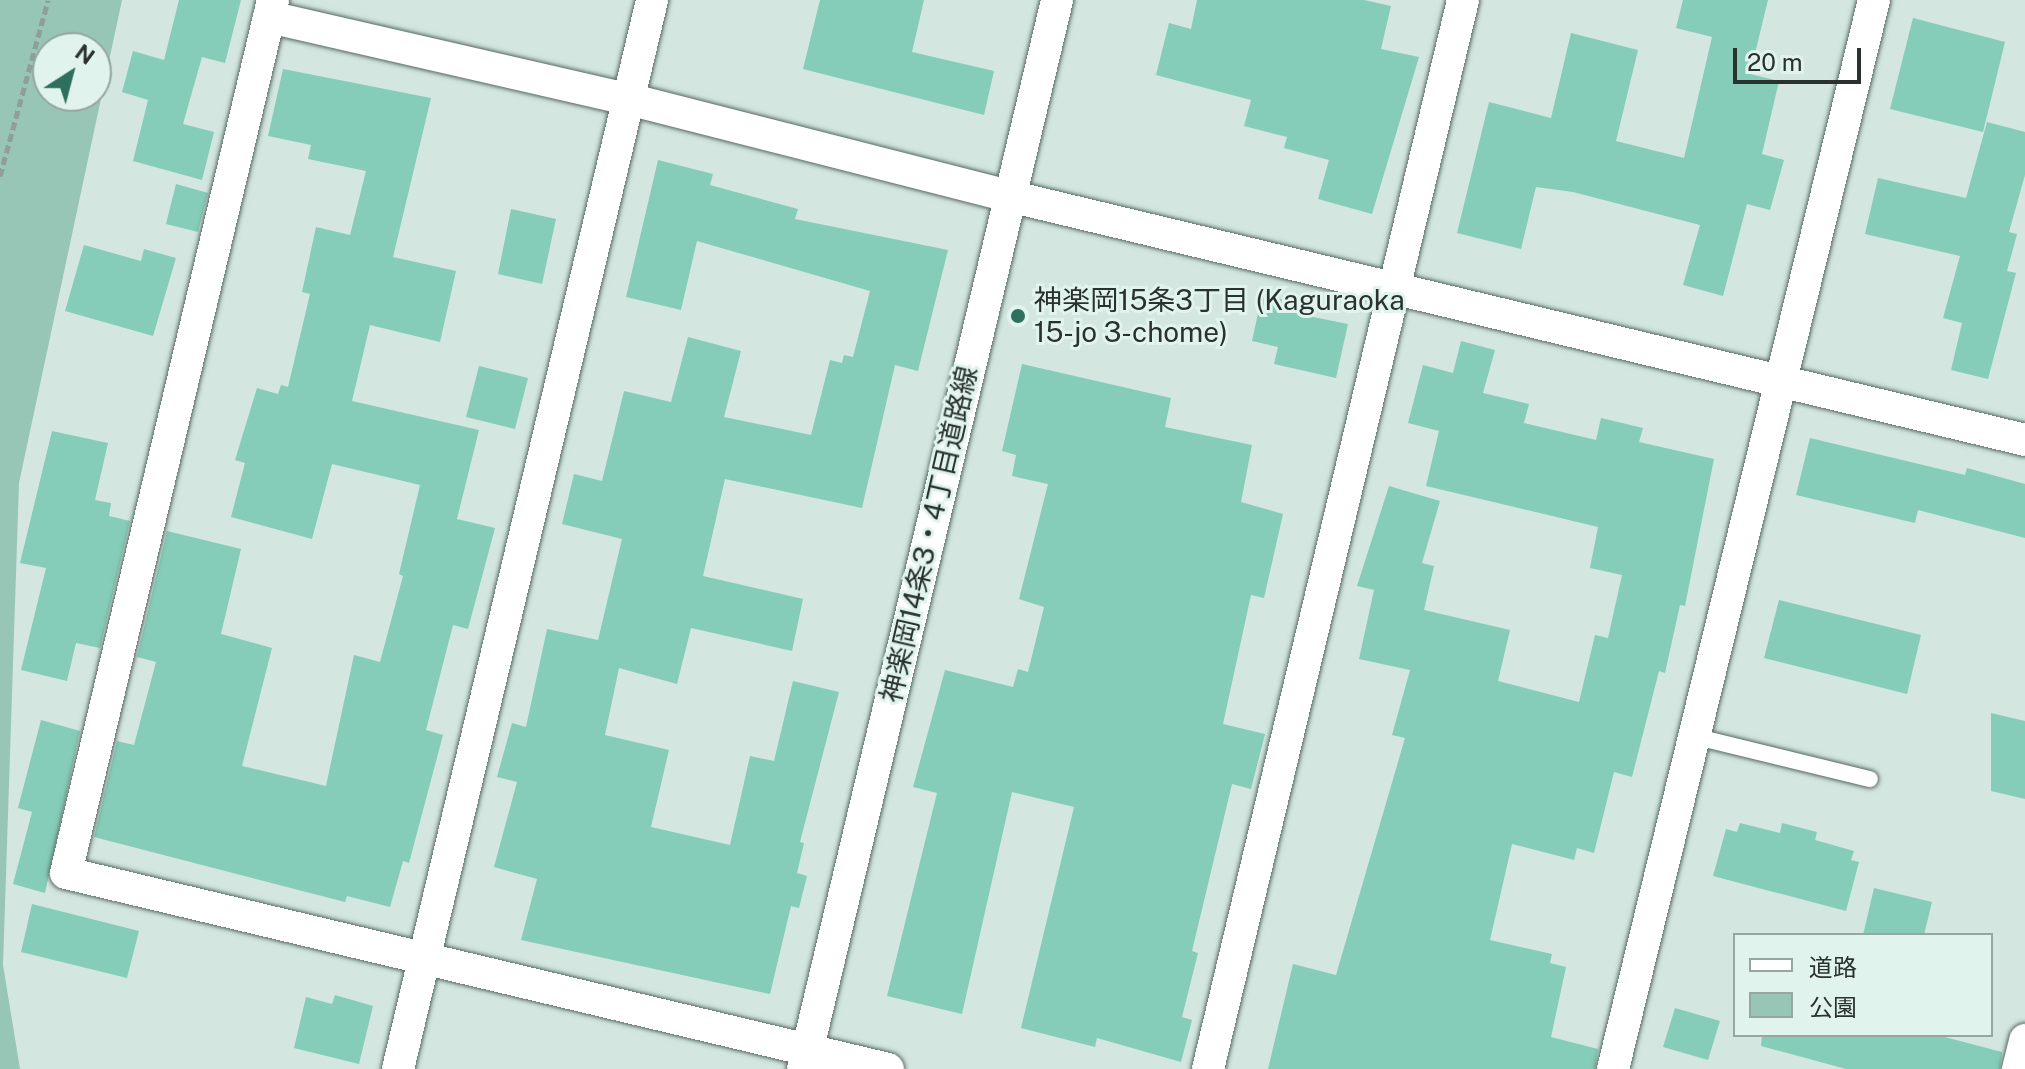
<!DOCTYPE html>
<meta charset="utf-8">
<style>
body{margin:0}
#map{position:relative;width:2025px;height:1069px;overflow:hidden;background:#d3e6e0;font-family:"Public Sans","Noto Sans JP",sans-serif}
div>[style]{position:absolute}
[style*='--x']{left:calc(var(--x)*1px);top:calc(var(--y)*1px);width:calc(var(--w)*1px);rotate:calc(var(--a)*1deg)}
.green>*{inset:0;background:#97c5b6}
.building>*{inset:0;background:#85cdb8}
.path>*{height:5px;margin-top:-2.5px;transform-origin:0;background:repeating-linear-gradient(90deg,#8f9e99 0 8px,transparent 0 12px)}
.roads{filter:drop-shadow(0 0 2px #576963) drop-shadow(0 0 2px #576963)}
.lane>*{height:16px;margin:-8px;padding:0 8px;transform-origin:8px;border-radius:8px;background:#fff}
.street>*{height:32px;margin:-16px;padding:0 16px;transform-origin:16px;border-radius:16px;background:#fff}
.dots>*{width:22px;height:22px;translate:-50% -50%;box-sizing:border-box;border:4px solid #e0f4ed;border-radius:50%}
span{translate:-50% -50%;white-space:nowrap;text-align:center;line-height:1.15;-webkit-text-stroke:6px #e0f4ed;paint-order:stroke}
.poi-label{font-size:28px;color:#2a312f}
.left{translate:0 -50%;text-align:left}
.street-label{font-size:28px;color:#2a312f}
.legend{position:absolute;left:1733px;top:933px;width:260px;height:104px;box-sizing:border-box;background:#e0f4ed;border:2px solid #97a6a1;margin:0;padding:10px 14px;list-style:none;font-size:24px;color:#2a312f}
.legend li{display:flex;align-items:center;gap:16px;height:40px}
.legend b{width:40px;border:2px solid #97a6a1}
.north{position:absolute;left:32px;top:32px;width:80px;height:80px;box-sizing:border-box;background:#e0f4ed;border:2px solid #97a6a1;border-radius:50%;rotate:36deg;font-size:22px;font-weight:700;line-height:32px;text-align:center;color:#2a312f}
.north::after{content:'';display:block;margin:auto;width:28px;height:36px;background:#2e6f5e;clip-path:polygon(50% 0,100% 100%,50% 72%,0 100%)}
.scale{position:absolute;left:1733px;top:48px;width:128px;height:36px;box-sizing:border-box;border:4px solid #2a312f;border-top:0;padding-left:10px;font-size:24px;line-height:28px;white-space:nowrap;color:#2a312f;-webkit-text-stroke:6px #e0f4ed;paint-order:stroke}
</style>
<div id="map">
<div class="green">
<i style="clip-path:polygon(evenodd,0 0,122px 0,19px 483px,3px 965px,20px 1069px,0 1069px,0 0,48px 48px,96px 48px,96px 96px,48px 96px,48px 48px)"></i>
</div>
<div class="building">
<i style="clip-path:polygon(179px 0,241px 0,225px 63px,202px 57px,183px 124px,214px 132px,202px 180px,133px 161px,148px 100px,122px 92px,133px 51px,164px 60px)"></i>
<i style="clip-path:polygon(820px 0,924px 0,912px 52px,994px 71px,984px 115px,803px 69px)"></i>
<i style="clip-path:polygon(1197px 0,1364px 0,1391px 6px,1381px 49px,1419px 57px,1372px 214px,1318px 199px,1329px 160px,1284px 148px,1287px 137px,1244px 126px,1251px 100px,1156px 75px,1169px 23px,1191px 29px)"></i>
<i style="clip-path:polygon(1683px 0,1768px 0,1750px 74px,1779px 81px,1762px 154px,1784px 160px,1770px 210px,1747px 204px,1723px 296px,1683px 285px,1700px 225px,1573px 192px,1536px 187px,1521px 249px,1457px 233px,1489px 102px,1551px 118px,1571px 33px,1638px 50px,1616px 141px,1684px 158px,1712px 37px,1676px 28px)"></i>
<i style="clip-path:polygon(1913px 18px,2005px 42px,1983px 132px,1890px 109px)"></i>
<i style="clip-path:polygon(283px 69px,431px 98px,393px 257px,456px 271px,440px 342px,370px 325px,352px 401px,479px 430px,457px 519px,495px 528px,468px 629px,453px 625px,426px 730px,443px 735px,409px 863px,403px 861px,390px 907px,347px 896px,345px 902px,94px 837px,117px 741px,134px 745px,156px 662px,137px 657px,167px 531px,241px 549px,221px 634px,272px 648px,242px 766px,326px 786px,354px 655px,380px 662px,403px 576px,399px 574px,420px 485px,332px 464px,312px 539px,231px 517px,245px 463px,235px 460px,257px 388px,278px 394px,281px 385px,288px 387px,310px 294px,302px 292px,316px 227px,350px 235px,366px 171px,308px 159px,311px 145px,268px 136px)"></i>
<i style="clip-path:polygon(1987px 122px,2025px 132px,2025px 175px,2009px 232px,2017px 234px,2007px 271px,2016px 273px,1988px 379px,1951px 370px,1962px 323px,1943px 318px,1960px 256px,1865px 234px,1878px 178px,1966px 198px)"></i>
<i style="clip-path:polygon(658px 160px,713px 174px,710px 185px,798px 209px,795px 219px,948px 250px,918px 371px,895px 365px,862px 508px,725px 479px,703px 576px,803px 599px,792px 651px,691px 628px,677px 684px,619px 668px,605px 735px,669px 750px,651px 827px,730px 845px,750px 756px,774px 761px,793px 681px,839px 692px,800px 842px,804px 843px,797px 873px,807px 876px,799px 908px,791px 906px,770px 994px,521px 940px,537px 879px,494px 867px,517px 782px,497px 777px,512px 723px,526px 727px,547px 629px,598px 640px,622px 539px,562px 524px,574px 474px,602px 481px,624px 391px,671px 402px,688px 337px,741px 351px,724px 417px,811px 435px,830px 360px,842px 363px,844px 355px,853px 357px,870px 291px,697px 241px,681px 310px,626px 297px)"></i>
<i style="clip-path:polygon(176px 184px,208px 193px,198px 232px,166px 224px)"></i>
<i style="clip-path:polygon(511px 209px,556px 219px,542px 284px,498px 274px)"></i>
<i style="clip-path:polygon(84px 245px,141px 261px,144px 249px,176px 258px,153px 336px,65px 311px)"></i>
<i style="clip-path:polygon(1262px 295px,1315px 307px,1313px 317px,1348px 324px,1336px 378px,1274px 364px,1278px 347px,1252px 341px)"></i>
<i style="clip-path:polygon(1461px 341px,1495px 350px,1483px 393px,1529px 404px,1524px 423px,1596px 440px,1601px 418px,1643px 428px,1639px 442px,1714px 459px,1685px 606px,1680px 605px,1665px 673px,1659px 671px,1632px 777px,1614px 772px,1594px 853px,1577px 848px,1574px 860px,1512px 844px,1490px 940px,1552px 954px,1550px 963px,1566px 967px,1551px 1037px,1598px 1049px,1595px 1069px,1268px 1069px,1293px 964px,1336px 975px,1405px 738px,1392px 735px,1410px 670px,1359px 659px,1374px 590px,1357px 586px,1389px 486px,1440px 501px,1422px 563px,1434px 566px,1424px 610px,1510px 630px,1498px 681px,1579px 702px,1595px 635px,1608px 638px,1622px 575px,1590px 568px,1598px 527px,1426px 486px,1439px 431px,1408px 423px,1423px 365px,1453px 373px)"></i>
<i style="clip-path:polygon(1022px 364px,1171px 398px,1165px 427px,1252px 445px,1241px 502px,1283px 514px,1264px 598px,1251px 595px,1223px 724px,1265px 734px,1251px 789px,1232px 784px,1192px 951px,1198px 953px,1182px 1017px,1192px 1020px,1181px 1062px,1097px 1038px,1095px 1047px,1021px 1028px,1074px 807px,1012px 792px,962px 1014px,887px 996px,937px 793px,913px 787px,945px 670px,1013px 687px,1018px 669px,1028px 672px,1044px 607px,1019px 599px,1048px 484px,1012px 476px,1016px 455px,1002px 451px)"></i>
<i style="clip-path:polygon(479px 366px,528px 378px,515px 429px,466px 417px)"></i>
<i style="clip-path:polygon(52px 431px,108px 443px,95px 500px,111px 503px,109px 516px,130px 521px,100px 648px,76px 643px,67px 681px,21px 670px,46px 568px,20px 563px)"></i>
<i style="clip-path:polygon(1810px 438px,1965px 475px,1967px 468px,2025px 484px,2025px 538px,1918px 510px,1915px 523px,1796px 495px)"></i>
<i style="clip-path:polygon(1779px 600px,1921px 635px,1907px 694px,1764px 658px)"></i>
<i style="clip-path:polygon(1991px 713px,2025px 721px,2025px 799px,1991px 791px)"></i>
<i style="clip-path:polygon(41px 720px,80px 731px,45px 893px,13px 884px,32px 812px,18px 808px)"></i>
<i style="clip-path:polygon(1740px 823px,1780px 833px,1782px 823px,1817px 832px,1815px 840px,1854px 851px,1851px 860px,1859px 862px,1846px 911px,1713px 876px,1726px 829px,1737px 832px)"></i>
<i style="clip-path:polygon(1874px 888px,1932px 902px,1924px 935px,1863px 935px)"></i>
<i style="clip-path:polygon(32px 904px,139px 931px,127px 978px,21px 952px)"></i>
<i style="clip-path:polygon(335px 995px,373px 1006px,359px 1064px,294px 1048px,306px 997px,332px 1004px)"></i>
<i style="clip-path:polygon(1675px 1008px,1720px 1021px,1708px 1060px,1663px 1047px)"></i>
<i style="clip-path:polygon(1762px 1035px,1937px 1035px,2002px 1052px,2000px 1069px,1846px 1069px,1761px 1046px)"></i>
</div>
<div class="path">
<i style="--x:0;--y:176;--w:182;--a:-74.7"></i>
</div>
<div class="roads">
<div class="lane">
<i style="--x:1693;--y:736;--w:182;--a:13.7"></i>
</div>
<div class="street">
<i style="--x:273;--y:0;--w:897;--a:103.34"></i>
<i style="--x:66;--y:873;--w:845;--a:13.41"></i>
<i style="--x:269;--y:17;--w:368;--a:12.9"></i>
<i style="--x:628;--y:99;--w:393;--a:14.3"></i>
<i style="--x:1009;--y:196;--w:1045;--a:13.5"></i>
<i style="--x:398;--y:1069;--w:1099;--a:-76.63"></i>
<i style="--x:803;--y:1069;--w:1099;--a:-76.63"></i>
<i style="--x:1208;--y:1069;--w:1099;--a:-76.58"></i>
<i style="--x:1613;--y:1069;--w:1100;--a:-76.28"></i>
<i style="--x:2018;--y:1069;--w:30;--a:-76"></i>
</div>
</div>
<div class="dots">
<i style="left:1018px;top:316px;background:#2e6f5e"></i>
</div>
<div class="poi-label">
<span class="left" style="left:1034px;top:316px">神楽岡15条3丁目 (Kaguraoka<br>15-jo 3-chome)</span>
</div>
<div class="street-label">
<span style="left:929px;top:534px;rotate:-77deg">神楽岡14条3・4丁目道路線</span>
</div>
<ul class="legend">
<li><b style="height:10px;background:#fff"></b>道路</li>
<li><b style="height:22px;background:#97c5b6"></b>公園</li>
</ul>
<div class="north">N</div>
<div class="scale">20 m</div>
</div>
